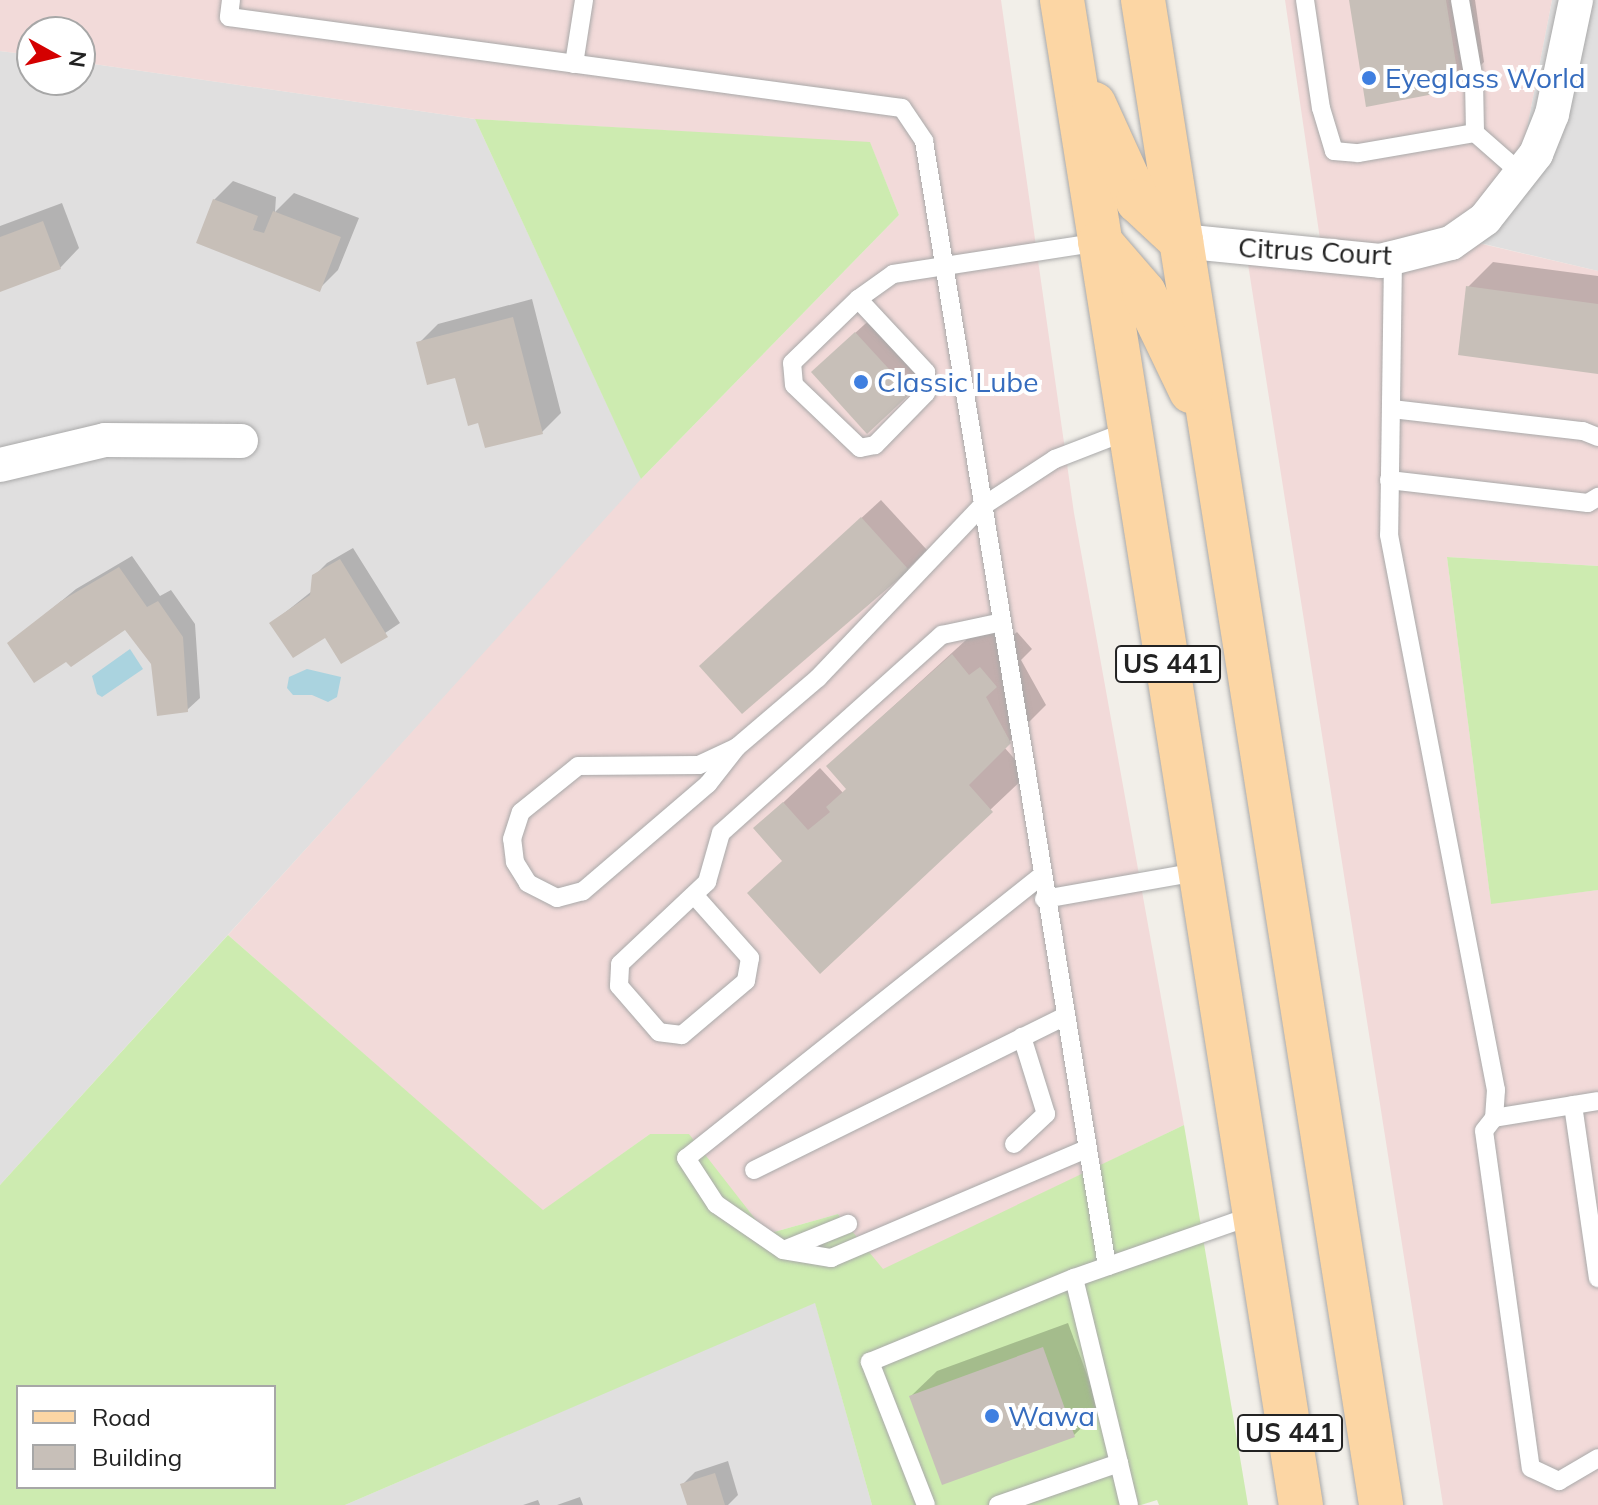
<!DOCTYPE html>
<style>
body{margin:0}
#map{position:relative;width:1598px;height:1505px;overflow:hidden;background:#f2efe9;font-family:Mulish,sans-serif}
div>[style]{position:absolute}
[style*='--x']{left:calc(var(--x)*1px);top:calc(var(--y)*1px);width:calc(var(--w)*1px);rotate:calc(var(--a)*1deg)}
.residential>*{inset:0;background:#e0dfdf}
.commercial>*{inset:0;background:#f2dad9}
.grass>*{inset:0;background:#cdebb0}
.water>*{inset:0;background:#aad3df}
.shadow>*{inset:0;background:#0003}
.building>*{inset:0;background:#c7bfb8}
.roads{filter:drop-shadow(0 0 2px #a9a9a9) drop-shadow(0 0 2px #a9a9a9)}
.service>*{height:18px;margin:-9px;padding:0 9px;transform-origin:9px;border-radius:9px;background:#fff}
.minor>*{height:34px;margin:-17px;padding:0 17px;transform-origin:17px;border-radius:17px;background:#fff}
.primary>*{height:44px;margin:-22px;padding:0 22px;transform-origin:22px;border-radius:22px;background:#fcd6a4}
.dots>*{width:22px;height:22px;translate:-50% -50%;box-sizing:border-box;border:4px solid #fff;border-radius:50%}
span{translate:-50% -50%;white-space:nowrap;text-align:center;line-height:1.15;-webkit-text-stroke:8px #fff;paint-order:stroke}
.shield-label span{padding:2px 6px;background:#fff;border:2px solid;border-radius:6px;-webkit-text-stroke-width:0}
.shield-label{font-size:26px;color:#222;font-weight:700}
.shop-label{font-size:28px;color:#366cbe}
.left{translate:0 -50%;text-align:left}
.street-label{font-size:28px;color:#222}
.legend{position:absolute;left:16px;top:1385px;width:260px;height:104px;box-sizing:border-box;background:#fff;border:2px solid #a7a7a7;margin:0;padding:10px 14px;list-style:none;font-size:24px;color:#222}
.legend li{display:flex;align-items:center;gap:16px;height:40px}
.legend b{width:40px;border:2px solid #a7a7a7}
.north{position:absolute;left:16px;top:16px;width:80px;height:80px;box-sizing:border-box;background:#fff;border:2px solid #a7a7a7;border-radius:50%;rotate:98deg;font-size:22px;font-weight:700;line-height:32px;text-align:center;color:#222}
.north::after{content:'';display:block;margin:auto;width:28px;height:36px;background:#d40000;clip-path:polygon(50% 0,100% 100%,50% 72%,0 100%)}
</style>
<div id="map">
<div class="residential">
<i style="clip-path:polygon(1552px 0,1598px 0,1598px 271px,1442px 234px,1519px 169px)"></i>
<i style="clip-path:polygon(0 51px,32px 55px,32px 80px,80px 80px,80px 62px,475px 119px,642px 480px,0 1185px)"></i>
<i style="clip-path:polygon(815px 1302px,872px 1505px,345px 1505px,764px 1324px)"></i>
</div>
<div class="commercial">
<i style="clip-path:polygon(0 0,1001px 0,1074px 513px,1184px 1125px,883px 1270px,838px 1214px,767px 1234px,650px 1134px,543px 1211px,228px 935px,641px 479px,899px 215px,870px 143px,475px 119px,80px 62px,80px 32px,32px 32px,32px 55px,0 51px)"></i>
<i style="clip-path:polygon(1285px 0,1552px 0,1519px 169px,1444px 235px,1598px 271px,1598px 566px,1447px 557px,1491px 903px,1598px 890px,1598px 1505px,1443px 1505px,1245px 245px,1321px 246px)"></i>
</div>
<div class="grass">
<i style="clip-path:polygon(475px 119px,870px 142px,899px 215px,641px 479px)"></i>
<i style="clip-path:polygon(1447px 557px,1598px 566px,1598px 890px,1491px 904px)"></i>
<i style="clip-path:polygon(evenodd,228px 935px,543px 1210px,650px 1134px,689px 1134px,767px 1234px,838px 1214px,883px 1269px,1184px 1125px,1248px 1505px,1159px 1505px,1157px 1500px,1141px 1505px,872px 1505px,815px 1303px,345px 1505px,0 1505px,0 1185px,228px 935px,18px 1387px,274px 1387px,274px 1487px,18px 1487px,18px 1387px)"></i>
</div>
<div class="water">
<i style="clip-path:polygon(130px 649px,143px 669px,102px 697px,97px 694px,92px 676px)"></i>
<i style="clip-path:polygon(307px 669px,341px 677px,337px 697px,328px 702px,312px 695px,293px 695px,287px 688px,289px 677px)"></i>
</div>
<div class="shadow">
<i style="clip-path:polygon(1351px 0,1475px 0,1484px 62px,1459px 87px)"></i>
<i style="clip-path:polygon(233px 181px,276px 197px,275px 212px,294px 193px,359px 218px,338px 270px,319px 289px,214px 200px)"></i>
<i style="clip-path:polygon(62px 203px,79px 248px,60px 268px,0 290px,0 226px)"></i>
<i style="clip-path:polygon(1493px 262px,1598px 276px,1598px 372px,1468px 287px)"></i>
<i style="clip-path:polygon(532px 299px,561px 413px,542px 432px,480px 420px,457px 375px,419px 343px,438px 324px)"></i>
<i style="clip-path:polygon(875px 315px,928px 373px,910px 392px,833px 353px)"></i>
<i style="clip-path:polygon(881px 500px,927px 550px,908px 569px,721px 647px)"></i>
<i style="clip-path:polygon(353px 548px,400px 623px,342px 662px,326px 635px,272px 623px,312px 591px,314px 576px,327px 563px)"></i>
<i style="clip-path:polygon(132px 556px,160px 596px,171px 590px,195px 624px,200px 698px,187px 710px,126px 627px,66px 659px,10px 643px,76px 589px)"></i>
<i style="clip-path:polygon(989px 619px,1006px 641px,1017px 632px,1032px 649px,1021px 660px,1046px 705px,1004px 747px,1028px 774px,820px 971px,784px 860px,756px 828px,820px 768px,844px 794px,849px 790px,828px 766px)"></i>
<i style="clip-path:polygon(1068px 1323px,1100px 1410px,1074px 1435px,943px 1483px,911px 1396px,937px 1371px)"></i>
<i style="clip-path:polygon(728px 1461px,738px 1495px,728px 1505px,689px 1505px,683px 1484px,695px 1472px)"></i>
<i style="clip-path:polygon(580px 1497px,583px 1505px,557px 1505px)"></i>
<i style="clip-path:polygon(538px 1500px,540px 1505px,523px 1505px)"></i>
</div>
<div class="building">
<i style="clip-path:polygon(1349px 0,1446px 0,1460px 89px,1366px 107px)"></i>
<i style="clip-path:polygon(213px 199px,258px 216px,253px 230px,264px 233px,273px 211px,341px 237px,320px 292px,196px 243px)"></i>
<i style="clip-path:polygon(43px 221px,61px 269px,0 292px,0 237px)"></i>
<i style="clip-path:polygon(1466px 286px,1598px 304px,1598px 374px,1458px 355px)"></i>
<i style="clip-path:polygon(513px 317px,543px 434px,485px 448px,478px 423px,468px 426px,455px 378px,427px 385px,416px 342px)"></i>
<i style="clip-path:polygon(855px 332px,911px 393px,867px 434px,811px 372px)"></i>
<i style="clip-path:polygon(861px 517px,909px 570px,742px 714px,699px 666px)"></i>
<i style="clip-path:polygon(340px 559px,388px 637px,341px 664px,325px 638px,293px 658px,269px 623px,310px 595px,312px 575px)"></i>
<i style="clip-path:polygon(119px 567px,147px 607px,158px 601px,183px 637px,188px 712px,157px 716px,151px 664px,125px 630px,71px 667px,66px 662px,34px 683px,7px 643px,61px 601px)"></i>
<i style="clip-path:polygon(952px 654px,969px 675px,980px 667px,997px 687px,986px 697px,1011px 743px,969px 785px,993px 812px,820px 974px,747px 893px,782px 861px,753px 828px,783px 802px,808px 830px,830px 812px,826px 807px,846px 789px,826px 766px)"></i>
<i style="clip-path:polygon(1043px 1347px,1075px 1437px,942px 1485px,909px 1396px)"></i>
<i style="clip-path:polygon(715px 1473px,725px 1505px,687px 1505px,680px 1484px)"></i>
</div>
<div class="roads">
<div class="service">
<i style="--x:231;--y:0;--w:17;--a:97"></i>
<i style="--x:229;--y:17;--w:679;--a:7.7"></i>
<i style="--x:902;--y:108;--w:40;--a:56"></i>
<i style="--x:924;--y:141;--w:1140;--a:80.76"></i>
<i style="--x:1305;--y:0;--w:109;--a:81.6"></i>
<i style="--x:1321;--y:108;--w:45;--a:73.2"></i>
<i style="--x:1334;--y:151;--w:24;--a:5"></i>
<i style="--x:1358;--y:153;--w:119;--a:-9.7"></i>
<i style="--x:1460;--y:0;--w:81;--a:80.1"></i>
<i style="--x:1474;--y:80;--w:53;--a:88.9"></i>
<i style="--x:1475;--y:133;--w:64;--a:41.2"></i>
<i style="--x:574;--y:64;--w:65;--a:-81.1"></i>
<i style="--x:1393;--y:259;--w:276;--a:90.8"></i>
<i style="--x:1389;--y:535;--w:565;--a:79.09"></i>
<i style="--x:1496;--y:1090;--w:28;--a:94"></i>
<i style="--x:1494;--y:1118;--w:16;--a:128"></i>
<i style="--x:1484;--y:1131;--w:340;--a:82.1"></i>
<i style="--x:1531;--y:1468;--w:31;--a:25"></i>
<i style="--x:1559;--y:1481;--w:45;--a:-30.5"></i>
<i style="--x:858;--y:299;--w:100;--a:47"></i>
<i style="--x:926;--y:372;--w:21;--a:90"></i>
<i style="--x:926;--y:393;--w:73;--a:134.4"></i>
<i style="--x:875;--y:445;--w:15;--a:169"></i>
<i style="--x:860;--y:448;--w:91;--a:-136.3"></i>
<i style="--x:794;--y:385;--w:22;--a:-95"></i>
<i style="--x:792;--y:363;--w:92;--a:-44.1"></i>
<i style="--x:858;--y:299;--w:43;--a:-35.5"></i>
<i style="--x:893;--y:274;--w:209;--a:-8.8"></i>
<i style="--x:1392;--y:409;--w:192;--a:6.6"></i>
<i style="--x:1583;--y:431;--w:16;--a:22"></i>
<i style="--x:1389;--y:480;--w:200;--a:6.6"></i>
<i style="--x:1588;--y:503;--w:12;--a:-31"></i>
<i style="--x:737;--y:747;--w:47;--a:128.1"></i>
<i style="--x:708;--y:784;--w:165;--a:139.4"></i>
<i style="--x:583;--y:891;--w:27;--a:165"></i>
<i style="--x:557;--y:898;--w:33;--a:-153"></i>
<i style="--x:528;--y:883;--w:25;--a:-122"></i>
<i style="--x:515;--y:862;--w:23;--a:-97"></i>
<i style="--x:512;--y:839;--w:28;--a:-72"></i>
<i style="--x:521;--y:812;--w:73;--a:-38.9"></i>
<i style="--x:578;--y:766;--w:121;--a:-0.5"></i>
<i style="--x:699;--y:765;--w:42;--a:-25.3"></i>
<i style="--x:737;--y:747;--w:106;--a:-40.4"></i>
<i style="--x:818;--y:678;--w:235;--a:-46.4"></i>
<i style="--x:980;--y:508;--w:90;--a:-33.2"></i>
<i style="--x:1055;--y:459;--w:80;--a:-21.1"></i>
<i style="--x:1041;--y:876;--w:453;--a:141.5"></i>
<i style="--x:686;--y:1158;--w:55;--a:56.9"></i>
<i style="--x:716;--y:1204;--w:81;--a:34.5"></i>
<i style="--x:783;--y:1250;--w:49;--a:9.5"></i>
<i style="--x:831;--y:1258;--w:277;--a:-23.1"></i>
<i style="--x:695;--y:896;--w:83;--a:48.4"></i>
<i style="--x:750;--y:958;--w:23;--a:100"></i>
<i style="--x:746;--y:981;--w:84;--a:139.8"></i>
<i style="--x:682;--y:1035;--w:23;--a:-173"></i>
<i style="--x:659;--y:1032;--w:61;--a:-131"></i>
<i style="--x:619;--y:986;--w:22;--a:-87"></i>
<i style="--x:620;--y:964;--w:120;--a:-43.3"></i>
<i style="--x:707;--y:882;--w:51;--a:-74.1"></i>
<i style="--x:721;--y:833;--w:297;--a:-41.9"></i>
<i style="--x:942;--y:635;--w:61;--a:-12.2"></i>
<i style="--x:1044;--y:899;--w:160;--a:-10"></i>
<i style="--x:1573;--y:1105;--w:175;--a:81.8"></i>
<i style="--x:1494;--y:1118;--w:105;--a:-9.3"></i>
<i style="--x:1014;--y:1144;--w:44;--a:-43.2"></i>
<i style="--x:1046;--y:1114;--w:81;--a:-107.3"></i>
<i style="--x:754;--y:1170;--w:345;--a:-26.3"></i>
<i style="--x:786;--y:1249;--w:67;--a:-22"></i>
<i style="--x:1119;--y:1463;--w:190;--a:-103.7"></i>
<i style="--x:1074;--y:1278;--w:191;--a:-19.3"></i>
<i style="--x:926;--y:1505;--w:154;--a:-111.4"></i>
<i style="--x:870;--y:1362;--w:221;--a:-22.4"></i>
<i style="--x:998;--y:1505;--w:128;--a:-19.1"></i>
<i style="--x:1119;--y:1463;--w:43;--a:76.6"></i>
</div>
<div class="minor">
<i style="--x:1181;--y:241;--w:200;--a:5.7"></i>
<i style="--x:1380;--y:261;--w:73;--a:-14.2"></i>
<i style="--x:1451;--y:243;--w:42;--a:-35.2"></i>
<i style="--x:1485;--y:219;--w:83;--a:-51.9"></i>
<i style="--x:1536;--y:154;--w:43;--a:-68.2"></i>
<i style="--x:1552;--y:114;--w:116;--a:-78.1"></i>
<i style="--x:0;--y:465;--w:108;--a:-13.4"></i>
<i style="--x:105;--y:440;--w:136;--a:0.4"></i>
</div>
<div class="primary">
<i style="--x:1062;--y:0;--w:1524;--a:80.98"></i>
<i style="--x:1143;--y:0;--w:1524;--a:81.01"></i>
<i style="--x:1094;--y:104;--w:107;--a:65.6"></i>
<i style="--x:1138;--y:201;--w:59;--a:42.9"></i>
<i style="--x:1100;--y:242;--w:67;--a:49.2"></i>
<i style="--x:1144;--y:293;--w:109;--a:64.4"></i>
</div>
</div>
<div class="dots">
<i style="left:1369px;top:78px;background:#3f7fe0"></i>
<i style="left:861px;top:382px;background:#3f7fe0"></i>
<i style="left:992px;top:1416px;background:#3f7fe0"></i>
</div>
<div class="shield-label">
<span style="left:1168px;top:664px">US 441</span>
<span style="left:1290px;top:1433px">US 441</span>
</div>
<div class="shop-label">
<span class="left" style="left:1385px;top:78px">Eyeglass World</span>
<span class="left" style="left:877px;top:382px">Classic Lube</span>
<span class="left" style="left:1008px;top:1416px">Wawa</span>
</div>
<div class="street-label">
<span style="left:1315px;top:251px;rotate:3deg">Citrus Court</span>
</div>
<ul class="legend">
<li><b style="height:10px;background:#fcd6a4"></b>Road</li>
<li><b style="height:22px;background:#c7bfb8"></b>Building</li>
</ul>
<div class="north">N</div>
</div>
